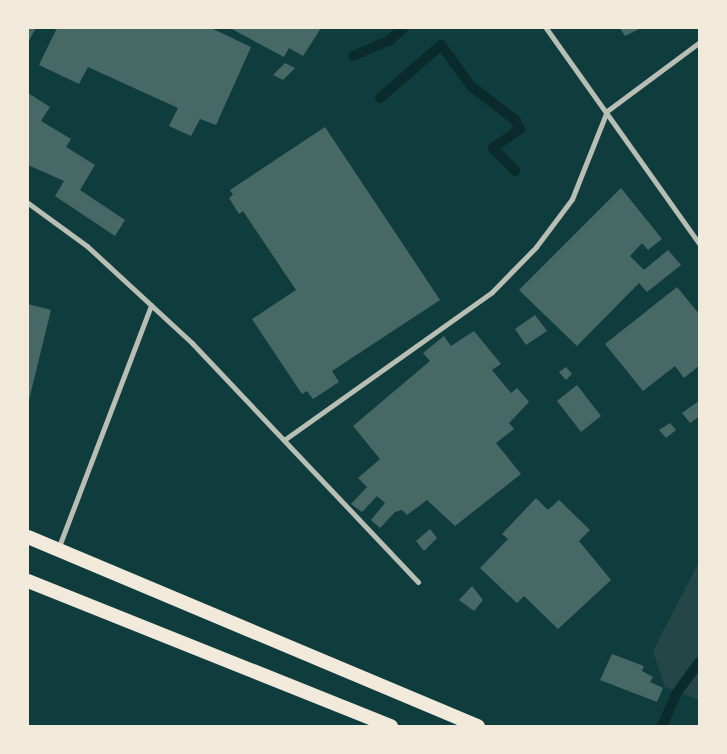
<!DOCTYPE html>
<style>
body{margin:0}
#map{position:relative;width:727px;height:754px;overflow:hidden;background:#0f3d3e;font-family:Signika,sans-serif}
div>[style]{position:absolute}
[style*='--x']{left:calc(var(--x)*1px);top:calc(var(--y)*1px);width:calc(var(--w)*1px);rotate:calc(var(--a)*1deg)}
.green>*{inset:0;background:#244646}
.stream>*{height:10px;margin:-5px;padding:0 5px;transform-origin:5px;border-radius:5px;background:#0a2a2b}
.building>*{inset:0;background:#486865}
.minor>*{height:5px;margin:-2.5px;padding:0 2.5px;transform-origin:2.5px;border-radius:2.5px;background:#b8beb3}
.trunk>*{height:14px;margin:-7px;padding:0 7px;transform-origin:7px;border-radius:7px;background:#f1e9da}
span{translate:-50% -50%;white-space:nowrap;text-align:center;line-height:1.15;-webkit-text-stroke:4.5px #f1e9da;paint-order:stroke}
.frame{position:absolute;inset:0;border:29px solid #f1e9da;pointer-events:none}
</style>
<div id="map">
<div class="green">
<i style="clip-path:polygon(699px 562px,699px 700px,665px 687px,653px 651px)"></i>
</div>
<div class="stream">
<i style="--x:353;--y:56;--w:40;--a:-23.4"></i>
<i style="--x:390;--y:40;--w:18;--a:-43"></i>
<i style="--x:380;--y:98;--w:81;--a:-41"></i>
<i style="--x:441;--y:45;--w:51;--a:53.8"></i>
<i style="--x:471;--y:86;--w:56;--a:37.7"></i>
<i style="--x:515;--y:120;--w:10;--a:61"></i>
<i style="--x:520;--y:129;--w:33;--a:145"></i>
<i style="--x:493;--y:148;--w:32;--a:46"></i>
<i style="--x:662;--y:726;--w:35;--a:-66"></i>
<i style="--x:676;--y:694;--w:41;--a:-54"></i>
</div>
<div class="building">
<i style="clip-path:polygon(28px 28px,36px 28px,28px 42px)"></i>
<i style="clip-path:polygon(57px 28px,211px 28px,251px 47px,216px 125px,200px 119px,191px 136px,169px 126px,178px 108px,88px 67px,79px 84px,39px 65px)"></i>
<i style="clip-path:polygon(230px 28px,321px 28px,303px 56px,289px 48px,284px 57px)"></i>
<i style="clip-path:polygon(620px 28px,641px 28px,625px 36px)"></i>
<i style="clip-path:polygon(285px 63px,295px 68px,283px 80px,273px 75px)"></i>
<i style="clip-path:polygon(28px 93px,50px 107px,41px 121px,71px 139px,66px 147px,95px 165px,80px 190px,125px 220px,115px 236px,55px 196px,64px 181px,28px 165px)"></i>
<i style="clip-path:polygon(325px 127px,440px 300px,332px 371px,339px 382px,313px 399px,307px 391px,302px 394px,252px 319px,296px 290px,243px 211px,239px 214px,229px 198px,233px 195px,230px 190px)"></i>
<i style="clip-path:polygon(621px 188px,662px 239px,648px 250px,642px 243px,630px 256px,644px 270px,668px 250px,681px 265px,647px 292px,639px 283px,577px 346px,519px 290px)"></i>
<i style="clip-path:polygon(677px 287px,700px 315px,700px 365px,684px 378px,675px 366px,643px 391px,605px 344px)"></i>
<i style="clip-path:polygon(28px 304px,51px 310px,28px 404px)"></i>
<i style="clip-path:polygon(535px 315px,547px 331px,526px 345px,515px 329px)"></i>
<i style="clip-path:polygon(474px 331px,501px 364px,492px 370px,511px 393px,517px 388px,529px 402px,509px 423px,514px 429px,496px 443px,521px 474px,455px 526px,427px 500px,407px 515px,402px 510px,395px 512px,380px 528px,371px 520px,385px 503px,377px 496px,362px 512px,351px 504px,367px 487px,358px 478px,380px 459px,353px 426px,430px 361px,423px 353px,444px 336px,451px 346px)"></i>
<i style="clip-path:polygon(566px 367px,572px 374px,566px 380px,559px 372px)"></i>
<i style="clip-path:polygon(577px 385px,601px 416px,581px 432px,557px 401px)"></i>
<i style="clip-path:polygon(700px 400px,700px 416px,690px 423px,682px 413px)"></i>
<i style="clip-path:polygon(670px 423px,676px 430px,666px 438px,659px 430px)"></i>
<i style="clip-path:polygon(536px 498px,548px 510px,559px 500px,590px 530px,579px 541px,611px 580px,558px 629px,524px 596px,517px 603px,480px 568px,508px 539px,502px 534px)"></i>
<i style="clip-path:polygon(430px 529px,437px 538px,424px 551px,416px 541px)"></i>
<i style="clip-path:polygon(472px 586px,483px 600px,474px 611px,459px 600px)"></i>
<i style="clip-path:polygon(612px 654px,644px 666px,642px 671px,653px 677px,650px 682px,663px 688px,657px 702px,600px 680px)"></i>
</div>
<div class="minor">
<i style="--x:546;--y:28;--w:266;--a:54.6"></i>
<i style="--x:28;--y:203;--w:73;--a:36.1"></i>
<i style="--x:87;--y:246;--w:143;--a:42.7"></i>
<i style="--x:192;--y:343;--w:329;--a:46.6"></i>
<i style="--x:284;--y:440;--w:255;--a:-35.4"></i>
<i style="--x:492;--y:292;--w:63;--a:-45.6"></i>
<i style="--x:536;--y:247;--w:60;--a:-53.1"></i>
<i style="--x:572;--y:199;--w:95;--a:-68.3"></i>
<i style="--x:607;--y:111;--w:116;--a:-36.6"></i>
<i style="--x:58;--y:549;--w:261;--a:-69.1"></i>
</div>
<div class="trunk">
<i style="--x:28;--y:537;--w:488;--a:22.8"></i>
<i style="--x:28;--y:581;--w:391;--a:21.8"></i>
</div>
<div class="frame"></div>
</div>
